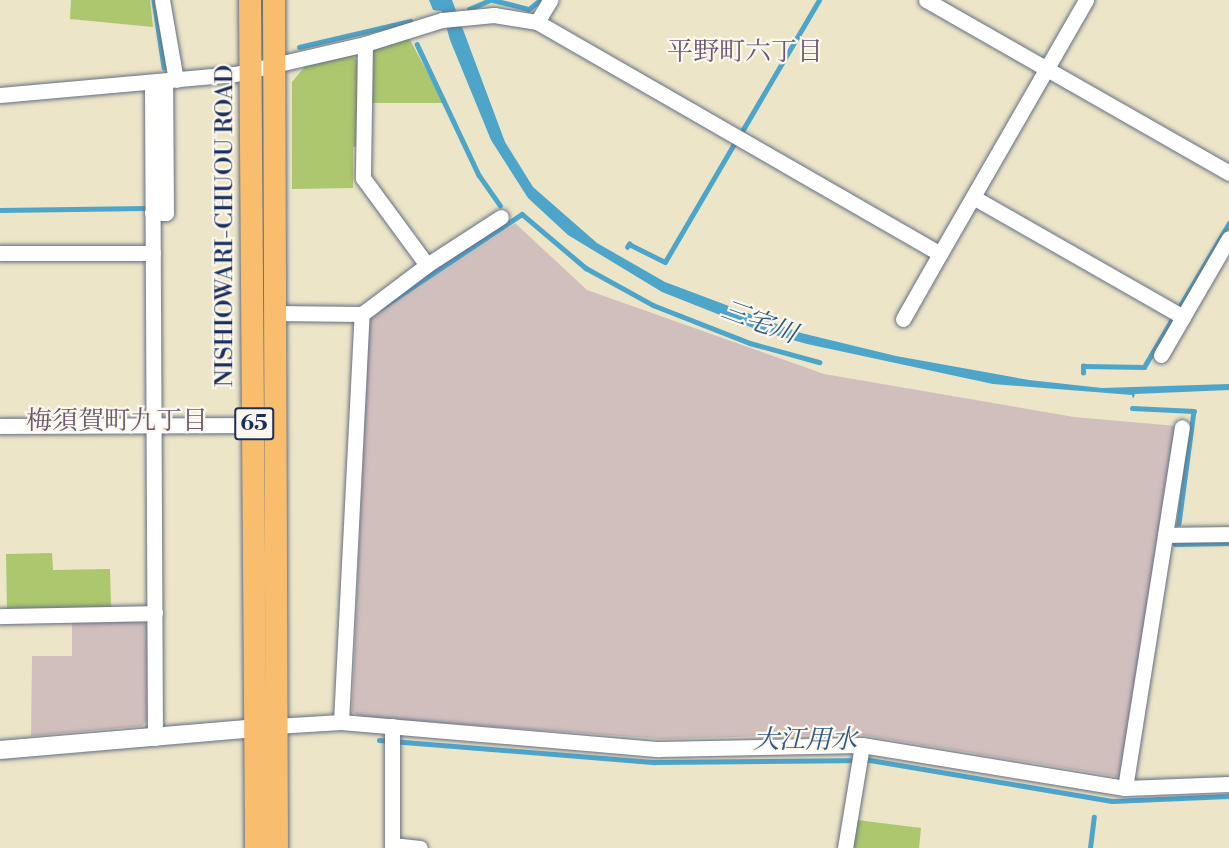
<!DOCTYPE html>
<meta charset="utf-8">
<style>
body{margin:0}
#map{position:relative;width:1229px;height:848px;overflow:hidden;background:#ece5c7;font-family:"Libre Bodoni","Noto Serif JP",serif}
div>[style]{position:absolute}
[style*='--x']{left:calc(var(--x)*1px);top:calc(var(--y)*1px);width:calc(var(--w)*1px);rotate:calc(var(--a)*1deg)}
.industrial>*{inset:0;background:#d1bfbd}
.green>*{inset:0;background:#acc76d}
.water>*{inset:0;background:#4da5ca}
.stream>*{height:4.5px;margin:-2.25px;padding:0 2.25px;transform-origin:2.25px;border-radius:2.25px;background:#4da5ca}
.roads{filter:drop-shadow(0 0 2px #646f83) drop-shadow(0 0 2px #646f83)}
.minor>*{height:15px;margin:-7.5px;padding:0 7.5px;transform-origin:7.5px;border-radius:7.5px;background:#fff}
.tertiary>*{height:18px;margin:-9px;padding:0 9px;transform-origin:9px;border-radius:9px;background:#fff}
.primary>*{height:22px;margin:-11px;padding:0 11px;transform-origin:11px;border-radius:11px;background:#f9be6d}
span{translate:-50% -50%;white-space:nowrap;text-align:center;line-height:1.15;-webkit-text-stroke:4.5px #fbf7ec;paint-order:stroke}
.shield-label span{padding:2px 4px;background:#fbf7ec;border:2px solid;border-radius:4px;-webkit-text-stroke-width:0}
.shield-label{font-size:22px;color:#1b2f5e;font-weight:700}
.street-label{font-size:24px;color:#1b2f5e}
.neighbourhood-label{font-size:26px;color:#6a5870}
.water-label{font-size:26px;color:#2c5884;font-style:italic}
</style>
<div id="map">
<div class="industrial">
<i style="clip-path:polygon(515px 223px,587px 290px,824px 374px,1074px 417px,1176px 426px,1120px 777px,856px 734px,662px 739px,360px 717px,352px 711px,369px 319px)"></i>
<i style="clip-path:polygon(140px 620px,148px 627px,149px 719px,142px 726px,31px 736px,32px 656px,72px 656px,72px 622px)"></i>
</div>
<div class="green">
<i style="clip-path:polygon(71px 0,150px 0,153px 27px,70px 19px)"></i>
<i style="clip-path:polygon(409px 38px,444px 103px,369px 103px,368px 56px,374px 47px)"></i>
<i style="clip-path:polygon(350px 53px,359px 63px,359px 146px,353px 147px,353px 188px,292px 189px,292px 82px,307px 64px)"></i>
<i style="clip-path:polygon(52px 553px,53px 570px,110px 569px,111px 607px,7px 609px,6px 554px)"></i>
<i style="clip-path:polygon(857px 820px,921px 828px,919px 848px,854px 848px)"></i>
</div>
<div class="water">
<i style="clip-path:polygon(429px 0,452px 0,505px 142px,533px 187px,597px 243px,665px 282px,801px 333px,896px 356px,1029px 380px,1102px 388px,1229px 384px,1229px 390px,1135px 394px,1133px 399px,1132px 395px,993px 384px,807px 344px,758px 330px,662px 292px,568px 235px,528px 198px,491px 140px,450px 40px,442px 11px,433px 10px)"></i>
</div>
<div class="stream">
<i style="--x:154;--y:0;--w:68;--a:81.5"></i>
<i style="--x:493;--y:0;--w:37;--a:14"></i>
<i style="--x:529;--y:9;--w:14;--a:-39"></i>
<i style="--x:469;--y:9;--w:23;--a:-23"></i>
<i style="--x:417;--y:44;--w:145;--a:64.7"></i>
<i style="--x:479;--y:175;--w:37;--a:55"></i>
<i style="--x:299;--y:47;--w:114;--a:-13.2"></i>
<i style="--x:741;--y:133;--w:154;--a:-59.6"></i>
<i style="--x:0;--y:210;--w:146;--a:-0.8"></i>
<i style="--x:627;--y:247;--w:4;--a:-56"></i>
<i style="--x:629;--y:244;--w:40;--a:26.6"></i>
<i style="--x:665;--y:262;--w:137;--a:-59.7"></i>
<i style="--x:1180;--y:306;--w:96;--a:-59.4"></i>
<i style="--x:381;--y:308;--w:169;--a:-33.7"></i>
<i style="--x:522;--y:214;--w:84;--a:40.2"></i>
<i style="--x:586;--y:268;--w:77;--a:28.9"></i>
<i style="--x:653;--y:305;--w:104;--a:21.4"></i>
<i style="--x:750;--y:343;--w:72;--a:15.4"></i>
<i style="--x:1083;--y:373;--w:7;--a:-90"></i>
<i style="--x:1083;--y:366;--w:61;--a:0.9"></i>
<i style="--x:1144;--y:367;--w:53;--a:-59.6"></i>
<i style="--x:1132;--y:408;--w:62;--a:2.8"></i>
<i style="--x:1194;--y:411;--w:113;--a:97.6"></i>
<i style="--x:1175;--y:544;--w:54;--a:-1.1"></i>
<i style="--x:379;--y:740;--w:277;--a:4.6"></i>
<i style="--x:655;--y:762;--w:215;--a:-0.5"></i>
<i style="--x:870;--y:760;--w:245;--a:9.6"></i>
<i style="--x:1112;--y:801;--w:117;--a:-2.4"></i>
<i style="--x:1090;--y:848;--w:31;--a:-83"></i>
</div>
<div class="roads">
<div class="minor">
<i style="--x:162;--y:0;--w:81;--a:80.1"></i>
<i style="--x:926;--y:0;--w:349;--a:29.7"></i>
<i style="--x:537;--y:22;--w:26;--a:-59"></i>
<i style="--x:365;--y:44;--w:134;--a:90.9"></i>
<i style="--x:363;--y:178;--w:108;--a:53.7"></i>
<i style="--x:152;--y:82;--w:656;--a:89.74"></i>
<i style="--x:0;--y:95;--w:236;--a:-5.1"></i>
<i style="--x:235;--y:74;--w:133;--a:-13"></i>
<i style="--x:365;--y:44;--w:81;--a:-17.3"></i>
<i style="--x:442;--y:20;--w:52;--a:-5.5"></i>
<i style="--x:494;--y:15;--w:44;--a:9.2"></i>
<i style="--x:537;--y:22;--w:465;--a:29.9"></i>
<i style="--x:940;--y:254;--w:293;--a:-60.1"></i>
<i style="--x:973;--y:197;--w:242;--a:29.7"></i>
<i style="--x:1183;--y:317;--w:91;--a:-59.8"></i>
<i style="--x:152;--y:213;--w:14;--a:0"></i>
<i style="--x:166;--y:213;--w:132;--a:-90.4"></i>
<i style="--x:0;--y:253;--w:153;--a:0"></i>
<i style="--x:275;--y:313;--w:87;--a:0.7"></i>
<i style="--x:362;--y:314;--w:81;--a:-37"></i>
<i style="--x:427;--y:265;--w:88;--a:-33"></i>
<i style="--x:903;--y:319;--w:75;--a:-60.4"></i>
<i style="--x:1161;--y:355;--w:44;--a:-59.9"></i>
<i style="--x:0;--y:426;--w:254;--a:-0.2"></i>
<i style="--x:1165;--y:535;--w:109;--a:-81.1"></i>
<i style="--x:0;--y:616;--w:155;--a:-1.1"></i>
<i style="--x:341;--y:722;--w:409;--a:-87.1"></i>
<i style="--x:275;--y:726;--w:66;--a:-3.5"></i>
<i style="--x:341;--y:722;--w:319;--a:4.9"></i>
<i style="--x:659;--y:749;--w:203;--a:-1.1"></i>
<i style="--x:862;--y:745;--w:266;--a:9.3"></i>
<i style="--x:1125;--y:788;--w:104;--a:-2.2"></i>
<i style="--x:392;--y:726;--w:122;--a:90"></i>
<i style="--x:1125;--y:788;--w:256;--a:-81"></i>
<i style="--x:1165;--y:535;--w:64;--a:-0.9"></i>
<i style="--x:392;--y:845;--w:28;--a:6"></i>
<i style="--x:845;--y:848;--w:104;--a:-80.6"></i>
</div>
<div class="tertiary">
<i style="--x:0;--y:750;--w:268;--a:-4.9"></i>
</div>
<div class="primary">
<i style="--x:250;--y:0;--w:848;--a:89.59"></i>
<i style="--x:274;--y:0;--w:848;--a:89.8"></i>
</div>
</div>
<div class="shield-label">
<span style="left:254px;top:424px">65</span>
</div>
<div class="street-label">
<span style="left:226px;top:226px;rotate:-90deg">NISHIOWARI-CHUOU ROAD</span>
</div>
<div class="neighbourhood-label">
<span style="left:745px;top:53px">平野町六丁目</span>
<span style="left:117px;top:422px">梅須賀町九丁目</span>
</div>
<div class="water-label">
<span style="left:759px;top:323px;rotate:20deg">三宅川</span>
<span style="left:805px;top:741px">大江用水</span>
</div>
</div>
